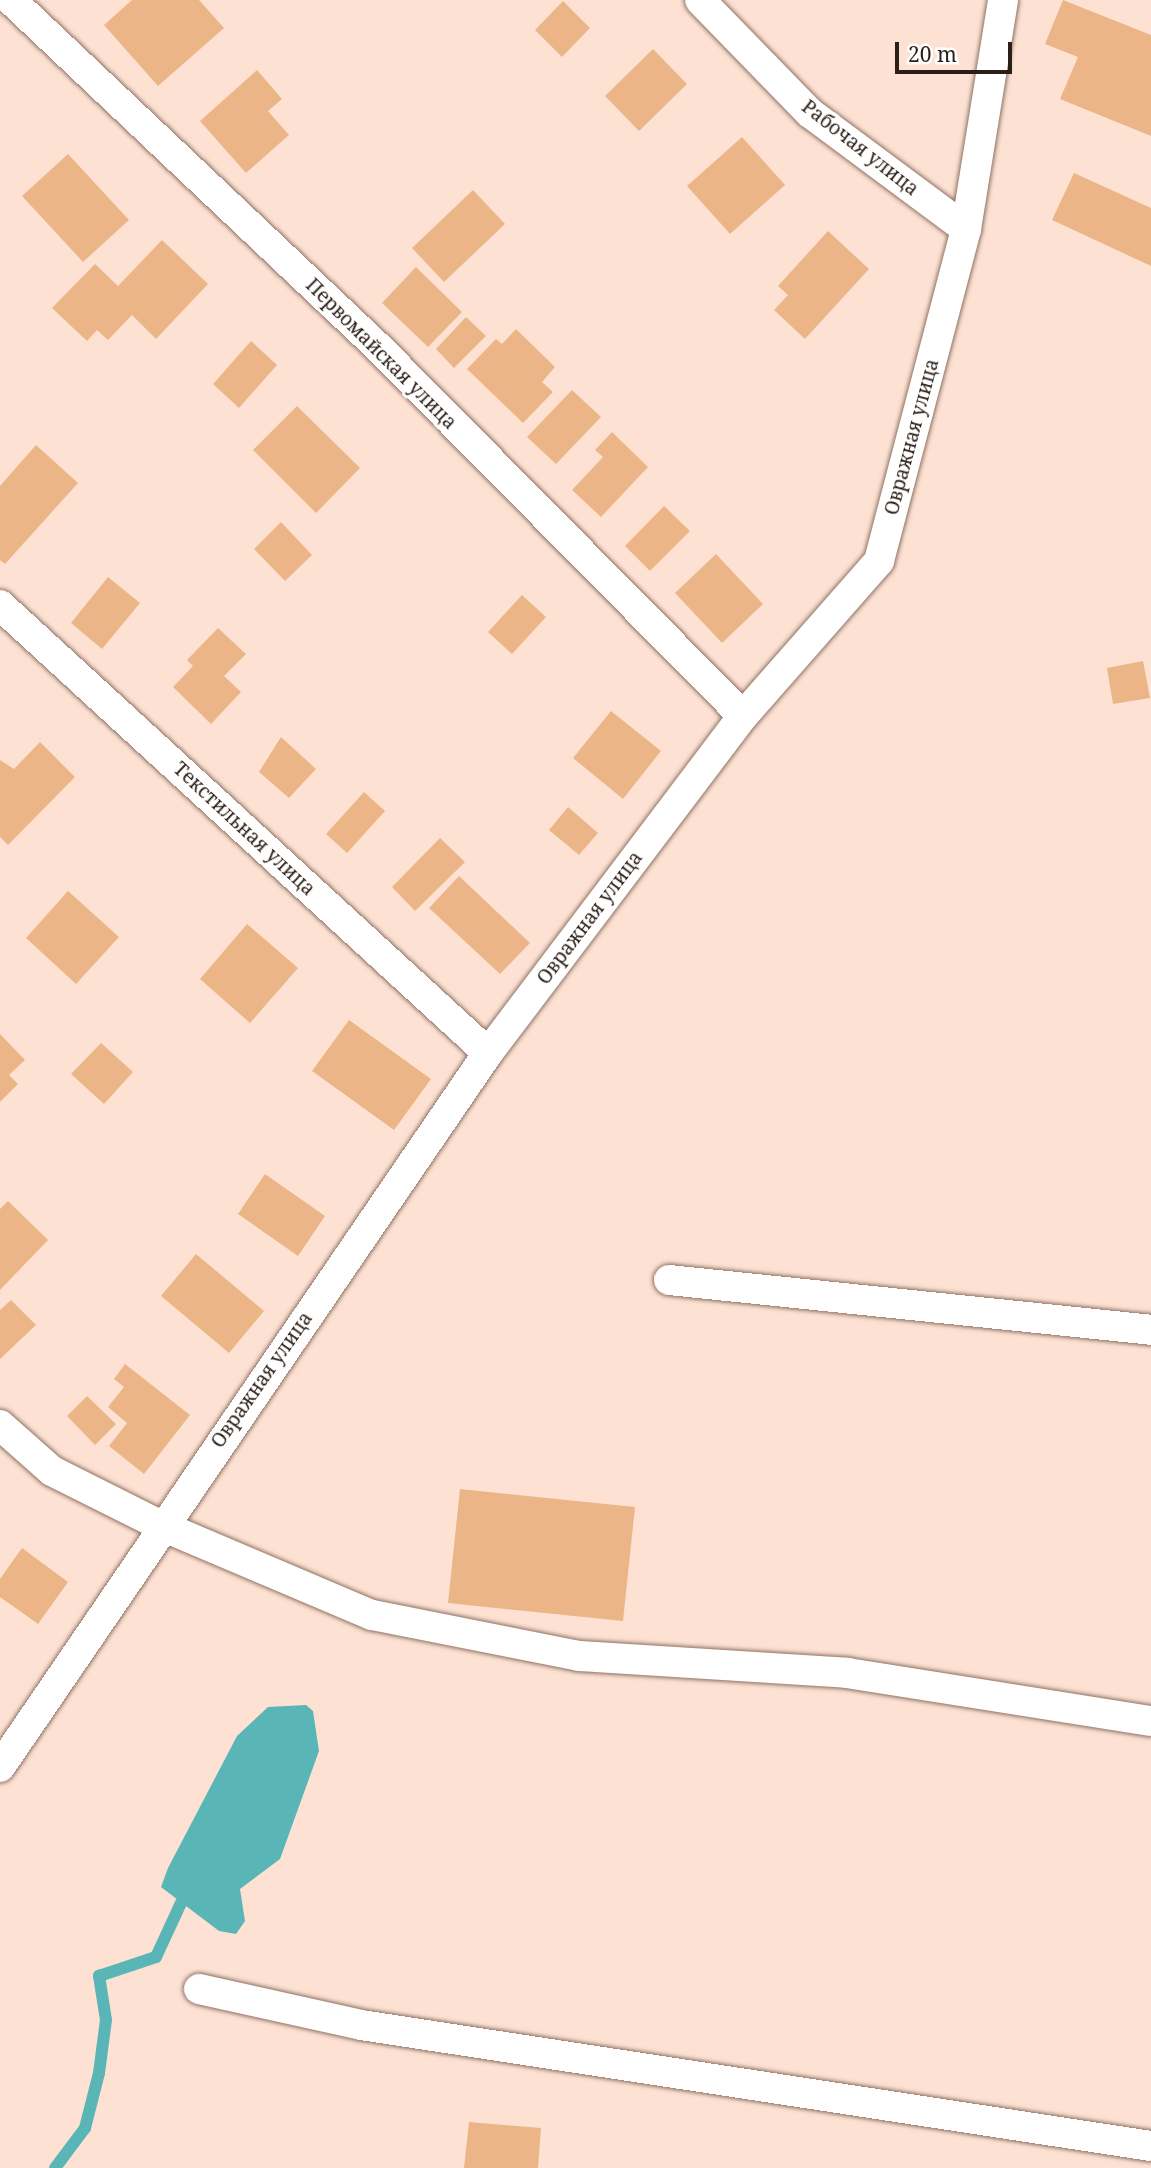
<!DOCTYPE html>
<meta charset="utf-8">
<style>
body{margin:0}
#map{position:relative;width:1151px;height:2168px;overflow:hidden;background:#fde2d4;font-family:"Noto Serif",serif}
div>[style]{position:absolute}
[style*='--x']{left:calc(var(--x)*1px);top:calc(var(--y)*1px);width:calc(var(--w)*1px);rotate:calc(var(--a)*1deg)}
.water>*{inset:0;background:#5ab5b6}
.stream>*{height:12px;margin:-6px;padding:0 6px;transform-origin:6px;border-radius:6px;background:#5ab5b6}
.building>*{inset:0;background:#ebb587}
.roads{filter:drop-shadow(0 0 2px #907262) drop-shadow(0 0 2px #907262)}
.street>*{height:30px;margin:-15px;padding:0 15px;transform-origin:15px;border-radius:15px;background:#fff}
span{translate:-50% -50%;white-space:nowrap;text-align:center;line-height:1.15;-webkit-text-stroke:6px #fff;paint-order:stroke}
.street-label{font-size:19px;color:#2a1e17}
.scale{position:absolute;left:895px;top:42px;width:117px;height:32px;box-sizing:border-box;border:4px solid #2a1e17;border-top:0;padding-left:9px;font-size:21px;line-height:24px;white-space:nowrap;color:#2a1e17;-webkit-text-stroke:5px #fff;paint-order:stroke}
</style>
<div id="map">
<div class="water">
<i style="clip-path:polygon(306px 1705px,313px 1711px,319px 1751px,280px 1859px,240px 1889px,245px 1921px,236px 1934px,219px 1931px,161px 1887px,168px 1868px,237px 1736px,268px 1707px)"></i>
</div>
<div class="stream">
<i style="--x:55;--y:2168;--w:50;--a:-53.1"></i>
<i style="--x:85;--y:2128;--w:57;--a:-75.7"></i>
<i style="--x:99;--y:2073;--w:53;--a:-82.5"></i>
<i style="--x:106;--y:2020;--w:45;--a:-99"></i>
<i style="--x:99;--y:1976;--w:60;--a:-18.4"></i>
<i style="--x:156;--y:1957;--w:60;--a:-65.2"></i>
</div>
<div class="building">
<i style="clip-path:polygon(132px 0,199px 0,224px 28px,158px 86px,104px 25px)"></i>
<i style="clip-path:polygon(1063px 0,1151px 35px,1151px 136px,1060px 99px,1078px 57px,1045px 44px)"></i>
<i style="clip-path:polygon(563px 1px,590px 28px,562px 57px,535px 30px)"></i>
<i style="clip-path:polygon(653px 49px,687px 84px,639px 131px,605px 96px)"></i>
<i style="clip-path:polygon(257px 70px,282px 99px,268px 111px,289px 135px,246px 173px,200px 121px)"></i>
<i style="clip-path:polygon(742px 137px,785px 185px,730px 234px,687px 186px)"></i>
<i style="clip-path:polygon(68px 154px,129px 220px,83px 262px,22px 196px)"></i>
<i style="clip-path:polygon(1074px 173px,1151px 208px,1151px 266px,1052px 220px)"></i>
<i style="clip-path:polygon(473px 190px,505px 224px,444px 282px,412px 248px)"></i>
<i style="clip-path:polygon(828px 231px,869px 269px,805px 339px,774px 310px,788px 295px,778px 286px)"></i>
<i style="clip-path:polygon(162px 240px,208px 284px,156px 339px,132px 315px,108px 340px,97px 330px,87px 341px,52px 308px,95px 264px,118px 286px)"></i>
<i style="clip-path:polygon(416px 267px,462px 312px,428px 347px,382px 303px)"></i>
<i style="clip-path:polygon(466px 317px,486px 336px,454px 368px,436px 349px)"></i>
<i style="clip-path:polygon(516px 329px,555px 367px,542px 382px,553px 392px,523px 423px,467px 369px,496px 339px,502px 344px)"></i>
<i style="clip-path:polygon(251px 341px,277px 365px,239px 408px,213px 384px)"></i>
<i style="clip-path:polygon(572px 390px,601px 417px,556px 464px,527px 437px)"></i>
<i style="clip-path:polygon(297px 406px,360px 468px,316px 513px,253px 450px)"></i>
<i style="clip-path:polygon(612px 432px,648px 467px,601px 517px,572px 490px,603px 457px,595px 450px)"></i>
<i style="clip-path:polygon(36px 445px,78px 483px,5px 564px,0 560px,0 486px)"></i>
<i style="clip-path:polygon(664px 506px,690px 531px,650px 571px,625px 546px)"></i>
<i style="clip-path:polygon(281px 522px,312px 555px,285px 581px,254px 549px)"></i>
<i style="clip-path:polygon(716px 554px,763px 604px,722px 643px,675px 593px)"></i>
<i style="clip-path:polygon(108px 577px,140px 603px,102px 649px,71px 623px)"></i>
<i style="clip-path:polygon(522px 595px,546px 617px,512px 654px,488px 632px)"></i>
<i style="clip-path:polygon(218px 628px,246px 654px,224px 676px,241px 692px,211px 724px,173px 687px,193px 666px,187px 660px)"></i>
<i style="clip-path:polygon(1143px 661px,1150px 698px,1113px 704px,1107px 668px)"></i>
<i style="clip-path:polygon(611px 711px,661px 751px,623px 799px,573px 758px)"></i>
<i style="clip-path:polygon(281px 737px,316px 769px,289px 798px,259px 772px)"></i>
<i style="clip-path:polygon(40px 742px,75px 777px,8px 845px,0 837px,0 760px,14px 769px)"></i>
<i style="clip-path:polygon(364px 792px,385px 811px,347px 853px,326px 834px)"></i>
<i style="clip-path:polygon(568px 807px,598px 833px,579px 855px,549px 830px)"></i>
<i style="clip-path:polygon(440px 838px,465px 862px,415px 911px,392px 887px)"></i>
<i style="clip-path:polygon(459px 876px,530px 943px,500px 974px,429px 908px)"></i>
<i style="clip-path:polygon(68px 891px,119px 937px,76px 984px,26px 938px)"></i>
<i style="clip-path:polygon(247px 924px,298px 968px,250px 1023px,200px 979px)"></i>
<i style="clip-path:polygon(349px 1020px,431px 1079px,394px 1130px,312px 1071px)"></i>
<i style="clip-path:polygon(0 1034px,25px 1060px,9px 1075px,18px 1084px,0 1102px)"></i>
<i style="clip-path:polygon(101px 1043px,133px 1072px,104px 1104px,71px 1074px)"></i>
<i style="clip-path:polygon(265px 1174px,325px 1216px,298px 1256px,238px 1214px)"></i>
<i style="clip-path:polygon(8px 1201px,48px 1240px,0 1290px,0 1209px)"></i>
<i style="clip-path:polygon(196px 1254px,264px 1311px,229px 1353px,161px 1296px)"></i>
<i style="clip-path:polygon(11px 1300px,36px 1325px,0 1359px,0 1310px)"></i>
<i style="clip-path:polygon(125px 1364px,190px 1415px,144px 1474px,109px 1446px,127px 1423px,108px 1407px,124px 1387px,114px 1379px)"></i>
<i style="clip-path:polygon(87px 1396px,116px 1424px,95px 1445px,67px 1416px)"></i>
<i style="clip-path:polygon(460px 1489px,635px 1507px,623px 1621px,448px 1603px)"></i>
<i style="clip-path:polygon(22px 1548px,68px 1582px,38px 1624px,0 1597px,0 1579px)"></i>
<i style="clip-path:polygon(469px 2122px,541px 2128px,538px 2168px,464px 2168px)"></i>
</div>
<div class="roads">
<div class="street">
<i style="--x:11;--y:0;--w:508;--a:43.4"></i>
<i style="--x:380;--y:349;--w:516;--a:45.31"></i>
<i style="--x:700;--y:0;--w:158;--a:45.8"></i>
<i style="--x:810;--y:113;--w:194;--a:36.6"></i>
<i style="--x:0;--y:605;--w:662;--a:42.55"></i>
<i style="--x:669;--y:1280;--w:485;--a:5.9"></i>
<i style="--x:0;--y:1425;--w:69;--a:41.5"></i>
<i style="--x:52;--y:1471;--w:123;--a:26.6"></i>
<i style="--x:162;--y:1526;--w:228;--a:23"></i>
<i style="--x:372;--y:1615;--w:211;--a:11.2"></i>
<i style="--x:579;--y:1656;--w:269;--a:3.6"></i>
<i style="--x:847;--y:1673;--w:308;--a:9"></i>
<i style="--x:0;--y:1767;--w:865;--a:-55.65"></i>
<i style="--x:488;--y:1053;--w:423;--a:-52.9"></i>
<i style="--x:743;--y:716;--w:206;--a:-48.7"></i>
<i style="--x:879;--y:561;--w:343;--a:-75.3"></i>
<i style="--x:966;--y:229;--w:232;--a:-80.8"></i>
<i style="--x:199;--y:1989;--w:166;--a:12.5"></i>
<i style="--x:361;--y:2025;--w:799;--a:8.71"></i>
</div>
</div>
<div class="street-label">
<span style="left:860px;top:148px;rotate:38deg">Рабочая улица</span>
<span style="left:381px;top:354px;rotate:45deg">Первомайская улица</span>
<span style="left:912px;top:437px;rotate:-75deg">Овражная улица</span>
<span style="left:244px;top:829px;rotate:43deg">Текстильная улица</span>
<span style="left:590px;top:918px;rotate:-53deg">Овражная улица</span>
<span style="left:262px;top:1380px;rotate:-55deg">Овражная улица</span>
</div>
<div class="scale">20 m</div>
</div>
